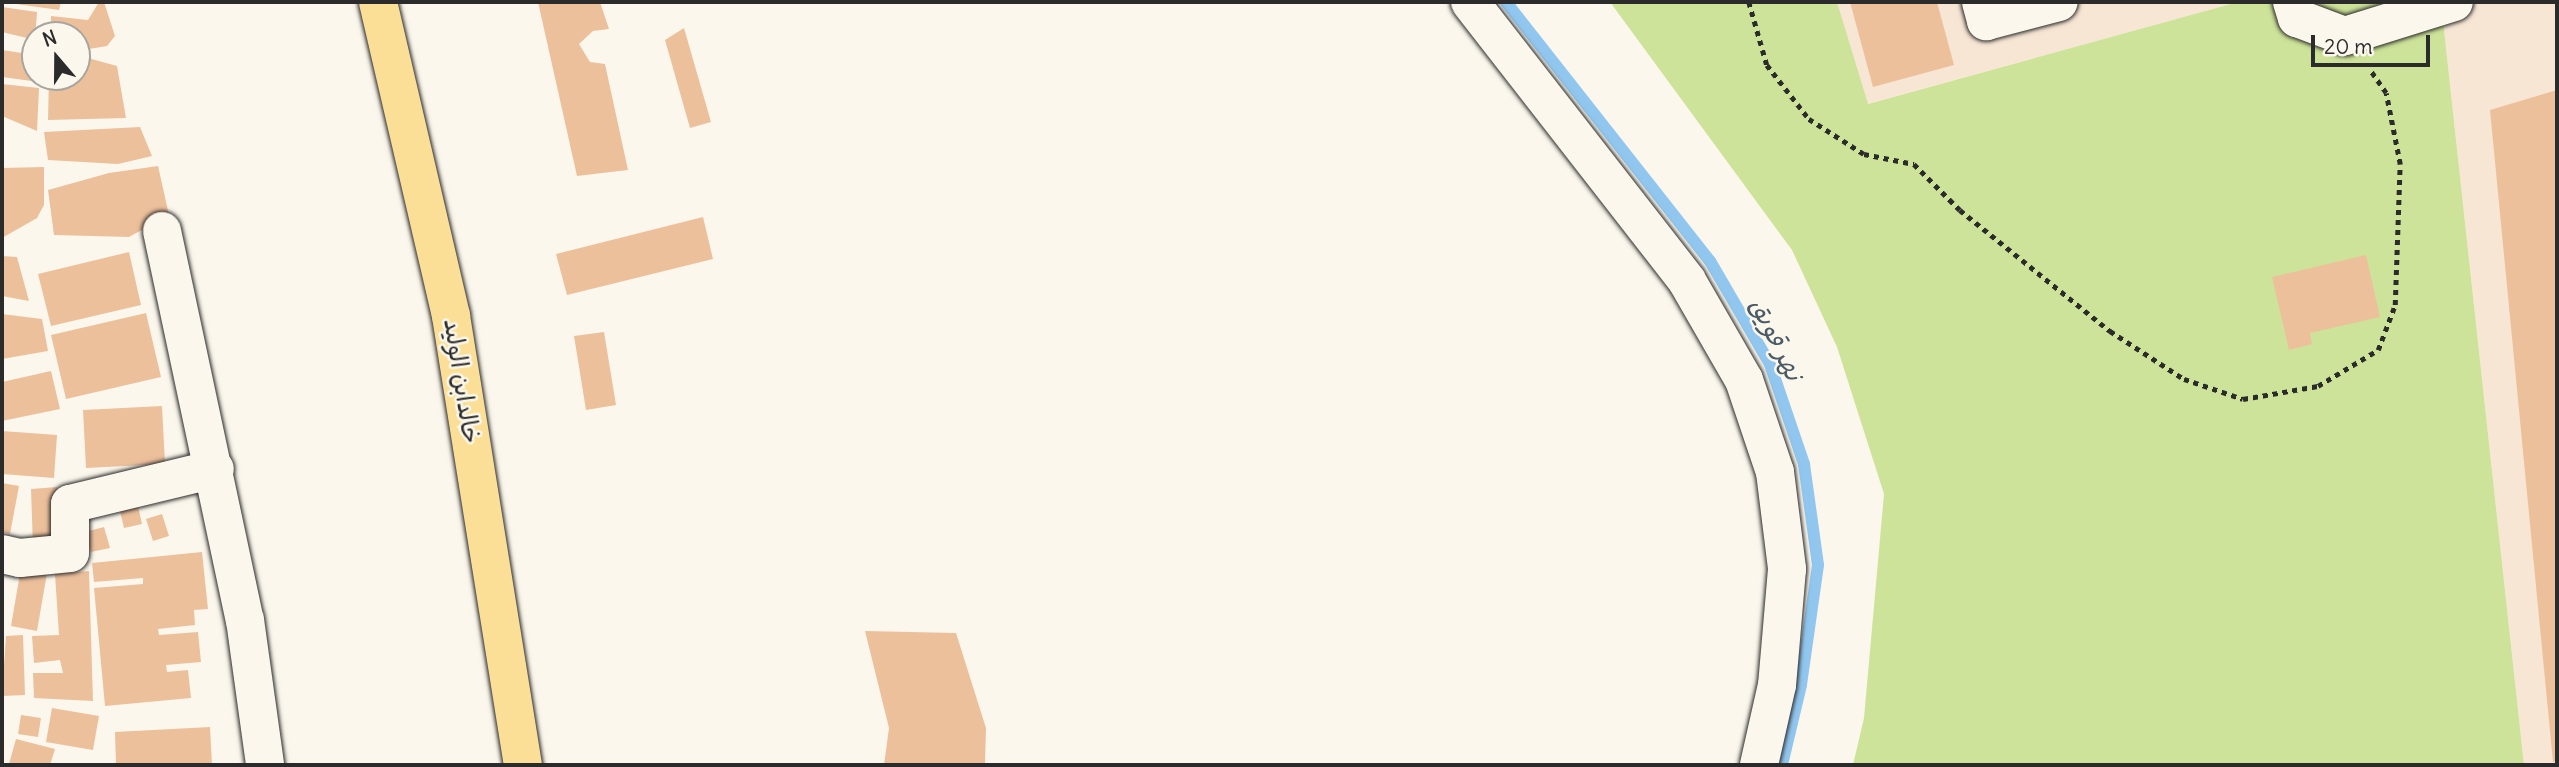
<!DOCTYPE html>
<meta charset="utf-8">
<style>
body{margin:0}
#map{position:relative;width:2559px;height:767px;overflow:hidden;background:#fbf7ec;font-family:Delius,"Playpen Sans Arabic",sans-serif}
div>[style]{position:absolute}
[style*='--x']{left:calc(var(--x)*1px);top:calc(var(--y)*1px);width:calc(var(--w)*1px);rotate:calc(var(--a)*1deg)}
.built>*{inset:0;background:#f7e6d4}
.green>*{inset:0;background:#cde399}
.stream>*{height:12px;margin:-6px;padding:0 6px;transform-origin:6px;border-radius:6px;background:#91c7ef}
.building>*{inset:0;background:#edc09c}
.path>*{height:4.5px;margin-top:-2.25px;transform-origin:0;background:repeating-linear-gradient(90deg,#2b2b2b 0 5px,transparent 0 10px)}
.roads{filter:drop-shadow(0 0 2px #2b2b2b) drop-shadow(0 0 2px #2b2b2b)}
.minor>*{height:38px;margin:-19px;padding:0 19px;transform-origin:19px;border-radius:19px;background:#fbf7ec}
.major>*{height:38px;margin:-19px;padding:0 19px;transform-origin:19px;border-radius:19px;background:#fbdf96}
span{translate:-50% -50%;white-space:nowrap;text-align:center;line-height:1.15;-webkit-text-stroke:5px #fbf7ec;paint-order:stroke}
.street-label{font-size:24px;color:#2b2b2b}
.water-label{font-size:26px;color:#4a5a66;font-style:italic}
.frame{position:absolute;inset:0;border:4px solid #2b2b2b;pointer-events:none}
.north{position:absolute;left:21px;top:21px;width:70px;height:70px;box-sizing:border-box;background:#fbf7ec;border:2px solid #a8a59f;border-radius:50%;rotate:340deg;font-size:19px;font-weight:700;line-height:28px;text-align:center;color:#2b2b2b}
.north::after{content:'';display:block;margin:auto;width:24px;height:32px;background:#2b2b2b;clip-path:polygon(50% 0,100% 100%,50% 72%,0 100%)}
.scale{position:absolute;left:2311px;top:35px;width:119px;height:32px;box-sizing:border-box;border:4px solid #2b2b2b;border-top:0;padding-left:9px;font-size:21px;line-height:24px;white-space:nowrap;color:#2b2b2b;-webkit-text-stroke:5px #fbf7ec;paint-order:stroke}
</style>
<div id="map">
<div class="built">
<i style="clip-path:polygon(1837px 2px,2238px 2px,1867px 104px)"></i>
<i style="clip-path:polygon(2441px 2px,2557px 2px,2557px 765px,2524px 765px)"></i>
</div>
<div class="green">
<i style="clip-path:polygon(1610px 2px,1837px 2px,1868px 104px,2238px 2px,2441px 2px,2524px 765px,1853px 765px,1864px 718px,1884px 494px,1837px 347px,1792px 250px)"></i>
</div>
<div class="stream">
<i style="--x:1506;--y:2;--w:330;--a:51.8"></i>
<i style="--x:1710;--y:261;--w:119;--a:59.8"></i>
<i style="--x:1770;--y:364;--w:106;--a:71.2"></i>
<i style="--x:1804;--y:464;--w:102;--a:82.1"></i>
<i style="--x:1818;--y:565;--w:121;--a:98.1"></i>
<i style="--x:1801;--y:685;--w:82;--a:103.4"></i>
</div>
<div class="building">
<i style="clip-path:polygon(2px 2px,61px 2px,59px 10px)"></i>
<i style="clip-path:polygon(99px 2px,104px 2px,115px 36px,107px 46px,77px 51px,77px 35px,51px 35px,51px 16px,88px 20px)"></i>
<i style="clip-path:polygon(538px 2px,600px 2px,609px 29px,593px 31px,579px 44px,590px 62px,605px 64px,628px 170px,577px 176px)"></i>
<i style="clip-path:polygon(1850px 2px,1937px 2px,1954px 65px,1873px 87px)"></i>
<i style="clip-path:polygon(2px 7px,37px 12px,35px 40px,2px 32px)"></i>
<i style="clip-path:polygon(684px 28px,711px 122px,690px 128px,665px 40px)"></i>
<i style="clip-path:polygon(2px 50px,35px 55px,39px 82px,2px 77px)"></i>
<i style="clip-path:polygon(77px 55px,117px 66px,126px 118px,48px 120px,49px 77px,77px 77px)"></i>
<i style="clip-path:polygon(2px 84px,39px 88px,37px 131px,2px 116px)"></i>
<i style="clip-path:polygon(2557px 90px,2557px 761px,2553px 762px,2490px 110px)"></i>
<i style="clip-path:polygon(140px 127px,152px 156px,118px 164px,48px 160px,44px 132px)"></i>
<i style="clip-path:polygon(158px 166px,169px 215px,129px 237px,54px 235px,48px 190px,109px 173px)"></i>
<i style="clip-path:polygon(44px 167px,44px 205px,37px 218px,2px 238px,2px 168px)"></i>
<i style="clip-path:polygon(703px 217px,713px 259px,567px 295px,556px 254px)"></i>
<i style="clip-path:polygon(129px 252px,141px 305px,51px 326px,38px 274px)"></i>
<i style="clip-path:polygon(2366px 255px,2380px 317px,2310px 333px,2312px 344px,2289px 350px,2272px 277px)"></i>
<i style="clip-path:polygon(2px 256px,17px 257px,29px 301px,2px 296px)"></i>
<i style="clip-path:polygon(146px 313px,161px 377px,66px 399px,51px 335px)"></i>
<i style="clip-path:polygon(2px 314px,42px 319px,48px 351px,2px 359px)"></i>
<i style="clip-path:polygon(604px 332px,616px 405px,586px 410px,574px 336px)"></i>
<i style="clip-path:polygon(51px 371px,60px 409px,2px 421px,2px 382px)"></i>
<i style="clip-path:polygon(162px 406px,165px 464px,86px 468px,83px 410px)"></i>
<i style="clip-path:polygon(2px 431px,57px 435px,54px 478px,2px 474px)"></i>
<i style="clip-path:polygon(2px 483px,19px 486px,10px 534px,2px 532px)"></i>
<i style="clip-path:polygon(57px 487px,59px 546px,33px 547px,31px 489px)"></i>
<i style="clip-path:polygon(137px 502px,142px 524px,124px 528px,119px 507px)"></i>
<i style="clip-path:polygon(162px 514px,169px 536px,153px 541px,146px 519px)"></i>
<i style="clip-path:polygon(104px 527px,110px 548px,91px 552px,85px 532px)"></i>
<i style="clip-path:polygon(202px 552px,208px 609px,194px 610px,195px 625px,158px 629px,159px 635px,198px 632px,201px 662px,166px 665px,167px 672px,188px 670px,191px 698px,105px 706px,94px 588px,143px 584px,143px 578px,94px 582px,92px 563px)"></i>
<i style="clip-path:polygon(21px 568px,47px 573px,37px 631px,11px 626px)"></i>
<i style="clip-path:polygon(89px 571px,93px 701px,34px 698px,33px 673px,63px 673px,60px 660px,34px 663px,32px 636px,59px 635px,55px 574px)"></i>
<i style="clip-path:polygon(865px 631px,956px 633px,986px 728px,985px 765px,884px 765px,889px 728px)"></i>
<i style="clip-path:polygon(23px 635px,25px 695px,2px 696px,6px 636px)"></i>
<i style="clip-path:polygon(52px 708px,99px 716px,93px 750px,46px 742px)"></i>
<i style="clip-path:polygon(21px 715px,41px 718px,38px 737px,18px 734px)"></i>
<i style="clip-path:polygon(210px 727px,212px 765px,116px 765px,115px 732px)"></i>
<i style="clip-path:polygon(16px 739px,55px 749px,50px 765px,9px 764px)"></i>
</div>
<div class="path">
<i style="--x:1749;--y:2;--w:66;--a:74.1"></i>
<i style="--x:1767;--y:65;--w:68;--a:52.1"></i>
<i style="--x:1809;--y:119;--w:65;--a:32.5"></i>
<i style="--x:1864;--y:154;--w:51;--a:11.3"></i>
<i style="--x:1914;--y:164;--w:65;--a:45"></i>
<i style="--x:1960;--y:210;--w:193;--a:38.9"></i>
<i style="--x:2110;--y:331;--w:88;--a:33"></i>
<i style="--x:2184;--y:379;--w:62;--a:18.7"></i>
<i style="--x:2243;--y:399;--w:76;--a:-9.8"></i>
<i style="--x:2318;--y:386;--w:70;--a:-31"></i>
<i style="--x:2378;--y:350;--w:48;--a:-69.3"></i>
<i style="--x:2395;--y:305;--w:141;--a:-88"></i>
<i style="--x:2400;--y:164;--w:72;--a:-101.2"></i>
<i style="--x:2386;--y:93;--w:28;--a:-125"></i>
</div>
<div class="roads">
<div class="minor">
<i style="--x:1470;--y:2;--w:353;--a:52.1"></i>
<i style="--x:1687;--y:281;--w:114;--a:60.1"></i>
<i style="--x:1744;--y:380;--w:97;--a:71.4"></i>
<i style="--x:1775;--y:472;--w:98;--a:82.9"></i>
<i style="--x:1787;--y:569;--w:116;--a:94.9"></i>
<i style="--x:1777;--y:685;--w:82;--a:102.7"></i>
<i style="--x:1981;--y:2;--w:20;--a:75"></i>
<i style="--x:1986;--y:21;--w:75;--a:-14.6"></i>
<i style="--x:2292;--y:2;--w:17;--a:73"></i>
<i style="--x:2297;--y:18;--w:51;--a:20.6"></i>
<i style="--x:2345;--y:36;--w:114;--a:-17.3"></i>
<i style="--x:162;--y:231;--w:398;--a:78"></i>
<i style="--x:245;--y:620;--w:146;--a:82.1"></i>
<i style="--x:2;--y:554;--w:18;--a:13"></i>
<i style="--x:20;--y:558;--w:50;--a:-5.7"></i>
<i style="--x:70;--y:553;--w:49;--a:-90"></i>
<i style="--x:70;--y:504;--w:149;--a:-13.6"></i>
</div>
<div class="major">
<i style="--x:378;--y:2;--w:322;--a:76.9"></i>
<i style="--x:451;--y:316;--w:455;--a:80.9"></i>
</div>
</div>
<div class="street-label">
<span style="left:462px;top:381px;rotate:81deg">خالدابن الوليد</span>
</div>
<div class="water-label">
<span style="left:1777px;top:339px;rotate:64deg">نهر قويق</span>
</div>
<div class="frame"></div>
<div class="north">N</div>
<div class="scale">20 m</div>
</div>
